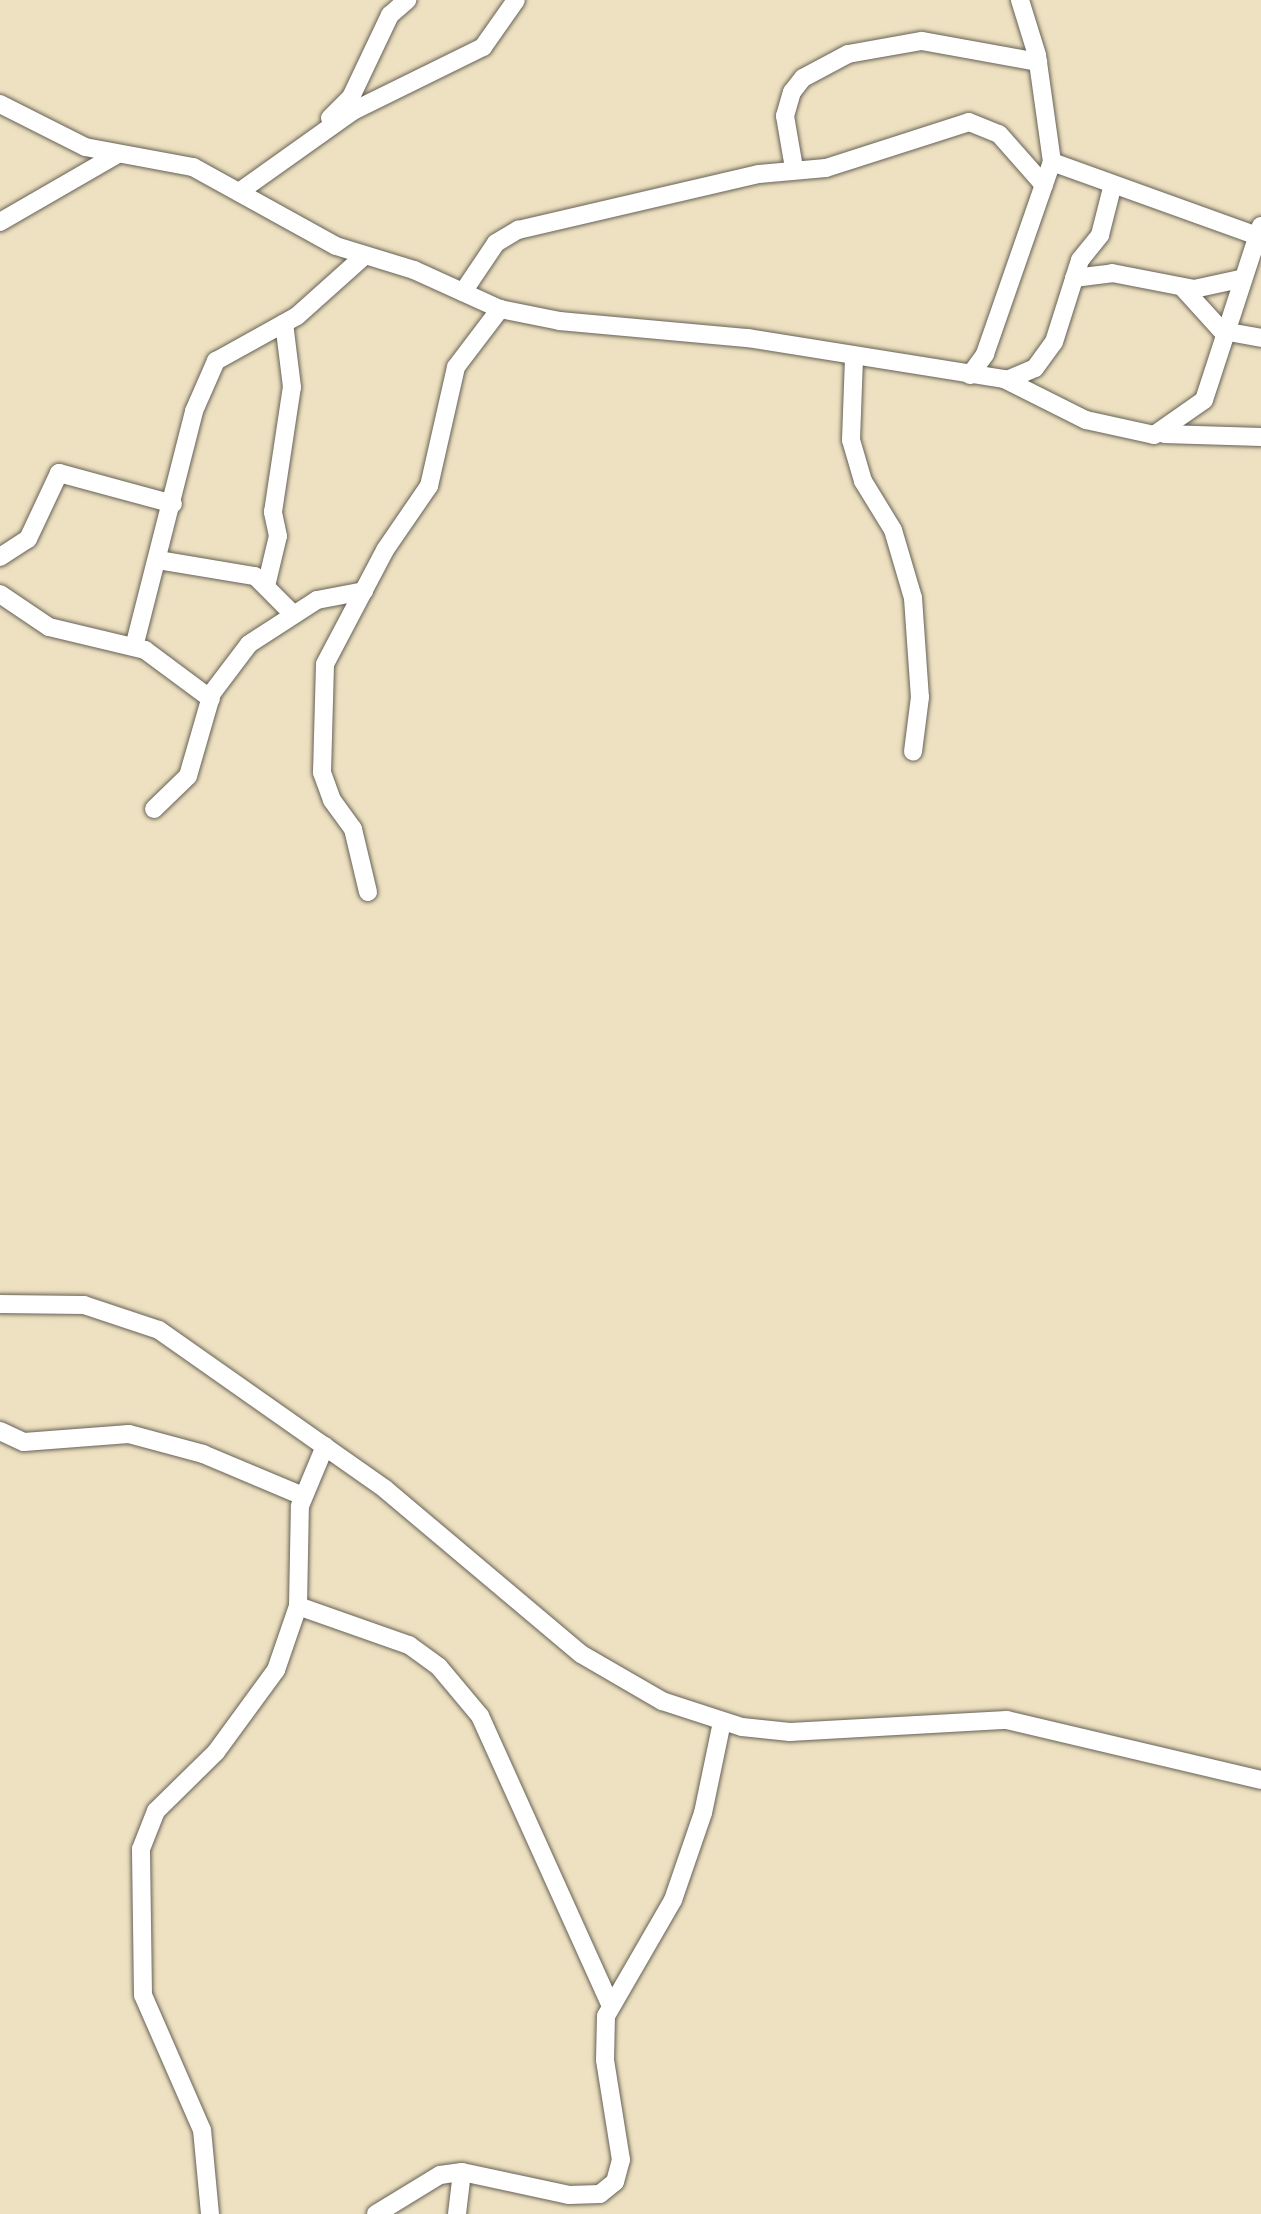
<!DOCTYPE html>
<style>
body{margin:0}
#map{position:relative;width:1261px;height:2214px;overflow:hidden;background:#eee1c1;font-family:"Gentium Book Plus",serif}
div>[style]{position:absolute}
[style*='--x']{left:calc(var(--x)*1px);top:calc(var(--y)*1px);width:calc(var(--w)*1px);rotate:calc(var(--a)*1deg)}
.roads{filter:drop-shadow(0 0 2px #666156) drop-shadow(0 0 2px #666156)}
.minor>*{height:18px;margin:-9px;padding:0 9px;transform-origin:9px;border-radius:9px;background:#fff}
span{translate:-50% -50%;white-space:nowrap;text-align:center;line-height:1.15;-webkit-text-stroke:9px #fbf7ec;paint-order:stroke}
</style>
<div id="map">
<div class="roads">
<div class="minor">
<i style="--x:0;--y:104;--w:95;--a:26.8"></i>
<i style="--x:85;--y:147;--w:110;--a:10.5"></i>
<i style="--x:193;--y:167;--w:163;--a:28.9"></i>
<i style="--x:336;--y:246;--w:82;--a:17.1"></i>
<i style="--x:414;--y:270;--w:94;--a:24.4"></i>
<i style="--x:500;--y:309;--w:61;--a:11.3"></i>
<i style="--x:560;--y:321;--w:189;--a:5.2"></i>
<i style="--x:748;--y:338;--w:259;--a:9.1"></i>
<i style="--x:1004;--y:379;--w:92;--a:26.6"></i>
<i style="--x:1086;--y:420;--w:70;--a:12.4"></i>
<i style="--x:1154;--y:435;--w:61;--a:-35"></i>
<i style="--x:1204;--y:400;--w:183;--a:-71.9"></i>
<i style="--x:330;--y:118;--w:30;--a:-45"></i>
<i style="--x:351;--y:97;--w:91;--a:-64.6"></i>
<i style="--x:390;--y:15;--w:23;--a:-41"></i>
<i style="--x:1052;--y:162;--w:218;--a:19.8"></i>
<i style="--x:794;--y:168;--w:53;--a:-99.8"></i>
<i style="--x:785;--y:116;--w:25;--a:-74"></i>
<i style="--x:792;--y:92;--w:18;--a:-52"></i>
<i style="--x:803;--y:78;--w:51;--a:-28.1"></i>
<i style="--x:848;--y:54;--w:75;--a:-10"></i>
<i style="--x:922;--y:41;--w:118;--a:10.3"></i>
<i style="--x:239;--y:192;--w:140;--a:-35.4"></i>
<i style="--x:353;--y:111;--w:145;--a:-26.2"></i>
<i style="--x:483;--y:47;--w:57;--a:-54.9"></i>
<i style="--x:0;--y:222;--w:136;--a:-30"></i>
<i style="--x:1074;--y:278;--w:38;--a:-7"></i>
<i style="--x:1112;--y:273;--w:84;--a:11"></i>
<i style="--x:1194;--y:289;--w:47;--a:-12.3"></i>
<i style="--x:1182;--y:287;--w:61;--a:47.7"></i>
<i style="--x:463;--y:292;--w:59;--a:-56"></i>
<i style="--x:496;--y:243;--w:26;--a:-31"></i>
<i style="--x:518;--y:230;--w:247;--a:-13.1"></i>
<i style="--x:759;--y:174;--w:67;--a:-5.1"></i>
<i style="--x:826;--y:168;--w:150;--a:-17.8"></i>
<i style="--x:969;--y:122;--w:32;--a:22"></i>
<i style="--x:999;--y:134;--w:68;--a:48.6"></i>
<i style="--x:1223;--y:331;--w:39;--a:10"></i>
<i style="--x:854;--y:358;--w:82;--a:92.1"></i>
<i style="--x:851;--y:440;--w:43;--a:73.7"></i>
<i style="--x:863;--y:481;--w:57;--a:58.5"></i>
<i style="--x:893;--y:530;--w:71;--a:73.6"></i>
<i style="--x:913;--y:598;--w:99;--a:86"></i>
<i style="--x:920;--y:697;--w:55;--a:97.3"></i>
<i style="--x:970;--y:375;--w:26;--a:-54"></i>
<i style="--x:985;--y:354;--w:203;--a:-70.8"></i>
<i style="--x:1052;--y:162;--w:108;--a:-98"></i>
<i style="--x:1037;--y:55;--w:58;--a:-107.2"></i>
<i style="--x:1007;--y:380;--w:30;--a:-23"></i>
<i style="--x:1035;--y:368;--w:32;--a:-54"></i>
<i style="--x:1054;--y:342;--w:86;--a:-72.4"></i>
<i style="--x:1080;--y:260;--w:32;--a:-51"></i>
<i style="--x:1100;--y:235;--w:49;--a:-75.7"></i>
<i style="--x:1164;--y:434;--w:97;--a:1.8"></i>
<i style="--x:0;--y:557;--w:33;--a:-33"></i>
<i style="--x:28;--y:539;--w:73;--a:-64.8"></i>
<i style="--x:59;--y:473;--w:118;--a:15.2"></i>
<i style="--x:158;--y:560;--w:98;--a:9.4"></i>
<i style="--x:255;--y:576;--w:52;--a:45"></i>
<i style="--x:267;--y:582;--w:47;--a:-76.6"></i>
<i style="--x:278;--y:536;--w:25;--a:-102"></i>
<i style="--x:273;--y:512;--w:126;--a:-81.4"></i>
<i style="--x:292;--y:387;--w:64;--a:-97.1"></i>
<i style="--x:0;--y:594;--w:59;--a:34"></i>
<i style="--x:49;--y:627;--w:99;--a:13.5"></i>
<i style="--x:145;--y:650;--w:82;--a:36.6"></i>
<i style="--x:134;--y:647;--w:244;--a:-75.7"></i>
<i style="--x:194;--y:411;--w:55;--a:-66.3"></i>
<i style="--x:216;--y:361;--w:93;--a:-29.1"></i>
<i style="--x:297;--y:316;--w:90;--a:-41.8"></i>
<i style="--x:154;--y:809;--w:47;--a:-44.1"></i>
<i style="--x:188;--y:776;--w:86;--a:-73.9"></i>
<i style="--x:212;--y:693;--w:61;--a:-52.9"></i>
<i style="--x:249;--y:644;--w:81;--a:-32.9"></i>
<i style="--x:317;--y:600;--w:48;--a:-10.8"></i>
<i style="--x:368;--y:892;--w:65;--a:-103.4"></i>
<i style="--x:353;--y:829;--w:36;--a:-126"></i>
<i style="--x:332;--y:800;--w:30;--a:-110"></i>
<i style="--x:322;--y:772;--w:108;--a:-88.4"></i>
<i style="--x:325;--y:664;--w:129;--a:-62.2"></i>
<i style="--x:385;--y:550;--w:78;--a:-55.5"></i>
<i style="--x:429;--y:486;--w:122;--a:-77.2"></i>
<i style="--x:456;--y:367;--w:73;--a:-52.8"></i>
<i style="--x:0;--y:1304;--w:84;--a:0.7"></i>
<i style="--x:84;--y:1305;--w:79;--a:18.4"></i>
<i style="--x:159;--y:1330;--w:276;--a:35.1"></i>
<i style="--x:385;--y:1489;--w:256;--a:40.1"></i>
<i style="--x:581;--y:1654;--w:94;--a:30.1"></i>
<i style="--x:662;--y:1701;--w:84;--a:18"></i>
<i style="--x:742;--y:1727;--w:48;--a:5.9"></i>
<i style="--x:790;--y:1732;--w:217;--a:-3.2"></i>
<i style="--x:1007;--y:1720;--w:261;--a:13.3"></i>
<i style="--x:0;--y:1431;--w:26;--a:25"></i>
<i style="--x:24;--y:1442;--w:105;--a:-4.4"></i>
<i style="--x:129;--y:1434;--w:77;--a:15.1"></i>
<i style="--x:203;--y:1454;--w:108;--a:22.8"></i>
<i style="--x:298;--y:1606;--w:118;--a:19.4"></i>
<i style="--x:409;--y:1645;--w:37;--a:36"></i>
<i style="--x:439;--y:1667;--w:64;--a:50.1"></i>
<i style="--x:480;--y:1716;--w:316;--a:65.7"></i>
<i style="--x:210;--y:2214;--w:84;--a:-95.4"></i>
<i style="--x:202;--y:2130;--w:147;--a:-113.6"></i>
<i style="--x:143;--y:1995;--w:146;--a:-90.8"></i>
<i style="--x:141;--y:1849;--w:41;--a:-68.5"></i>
<i style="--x:156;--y:1811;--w:84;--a:-44.5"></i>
<i style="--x:216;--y:1752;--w:102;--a:-53.8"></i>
<i style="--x:276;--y:1670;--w:68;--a:-71"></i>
<i style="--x:298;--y:1606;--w:100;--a:-88.9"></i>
<i style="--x:300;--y:1506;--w:65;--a:-67.4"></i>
<i style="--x:376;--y:2214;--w:75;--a:-31.4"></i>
<i style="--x:440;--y:2175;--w:22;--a:-8"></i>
<i style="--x:462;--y:2172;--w:109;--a:12.1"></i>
<i style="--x:569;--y:2195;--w:31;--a:-2"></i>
<i style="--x:600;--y:2194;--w:19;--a:-39"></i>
<i style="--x:615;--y:2182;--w:23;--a:-75"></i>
<i style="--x:621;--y:2160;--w:101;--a:-99.1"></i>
<i style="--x:605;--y:2060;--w:44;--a:-88.7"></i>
<i style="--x:606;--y:2016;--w:134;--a:-60"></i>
<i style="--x:673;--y:1900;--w:92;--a:-71"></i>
<i style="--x:703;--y:1813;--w:93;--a:-78.2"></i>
<i style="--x:457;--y:2214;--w:42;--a:-83.2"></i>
</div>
</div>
</div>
